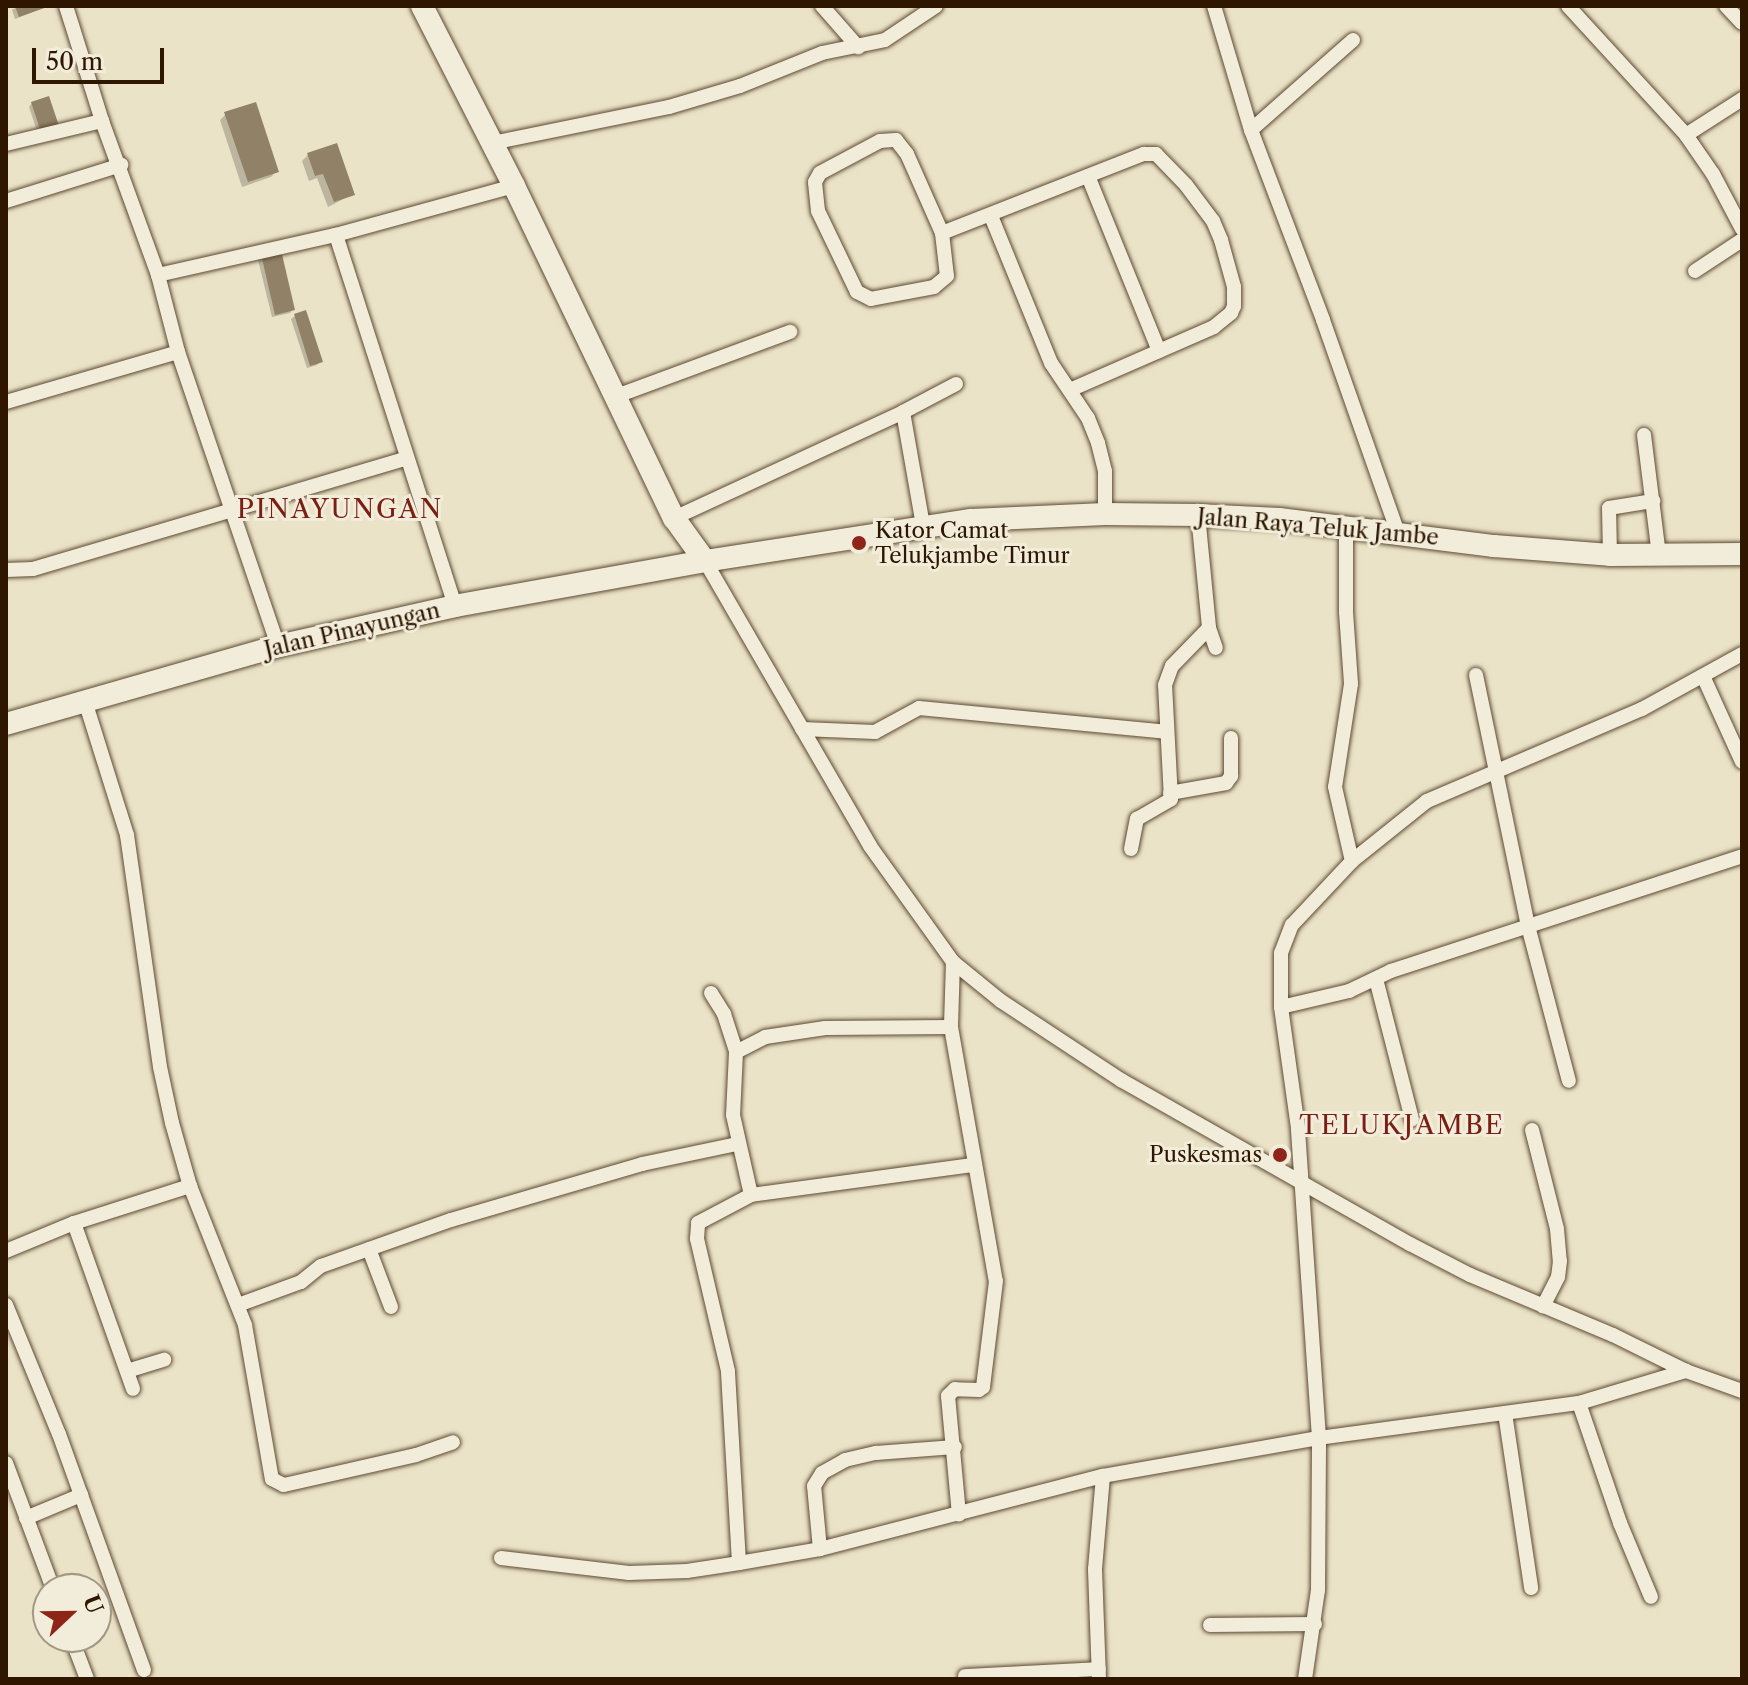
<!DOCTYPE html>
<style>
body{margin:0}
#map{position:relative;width:1748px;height:1685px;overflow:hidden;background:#ebe3c7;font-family:"Libre Caslon Text",serif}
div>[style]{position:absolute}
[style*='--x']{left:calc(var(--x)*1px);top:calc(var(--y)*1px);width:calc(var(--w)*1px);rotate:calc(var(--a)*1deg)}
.shadow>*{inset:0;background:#0003}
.building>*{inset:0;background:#908167}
.roads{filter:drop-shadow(0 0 2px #5d4932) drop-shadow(0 0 2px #5d4932)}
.street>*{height:14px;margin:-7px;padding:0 7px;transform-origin:7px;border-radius:7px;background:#f2eddb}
.secondary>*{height:22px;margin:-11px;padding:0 11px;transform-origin:11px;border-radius:11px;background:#f2eddb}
.dots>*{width:22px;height:22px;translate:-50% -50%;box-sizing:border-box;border:4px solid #f2eddb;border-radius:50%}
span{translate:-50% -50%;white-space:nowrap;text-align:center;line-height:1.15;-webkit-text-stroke:6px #f2eddb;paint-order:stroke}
.street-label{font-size:22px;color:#2e1600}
.poi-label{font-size:22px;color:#2e1600}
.left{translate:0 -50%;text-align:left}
.right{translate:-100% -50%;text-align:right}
.quarter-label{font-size:26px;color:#7a1f14;letter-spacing:2px}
.frame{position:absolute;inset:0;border:8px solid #2e1600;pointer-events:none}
.north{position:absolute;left:32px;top:1573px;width:80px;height:80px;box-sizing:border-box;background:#f2eddb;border:2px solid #a49783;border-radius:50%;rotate:68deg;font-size:22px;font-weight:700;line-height:32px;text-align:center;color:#2e1600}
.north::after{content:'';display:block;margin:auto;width:28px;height:36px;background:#8f2418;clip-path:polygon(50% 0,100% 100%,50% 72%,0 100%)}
.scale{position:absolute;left:32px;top:48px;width:132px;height:36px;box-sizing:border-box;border:4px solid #2e1600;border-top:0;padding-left:10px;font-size:24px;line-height:28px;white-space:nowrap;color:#2e1600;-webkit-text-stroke:6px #f2eddb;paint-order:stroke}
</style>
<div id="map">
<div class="shadow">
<i style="clip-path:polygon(18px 6px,42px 6px,43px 8px,15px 19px,12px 10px)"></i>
<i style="clip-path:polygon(32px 103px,57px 125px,38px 134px,29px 107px)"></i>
<i style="clip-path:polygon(226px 114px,277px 171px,271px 177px,242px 187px,220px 120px)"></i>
<i style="clip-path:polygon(308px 155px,353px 194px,328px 207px,317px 178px,309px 181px,302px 161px)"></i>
<i style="clip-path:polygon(262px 256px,293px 309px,290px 313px,272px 317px,258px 260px)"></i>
<i style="clip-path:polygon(295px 316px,320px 362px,317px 365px,307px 368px,291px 319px)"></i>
</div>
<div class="building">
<i style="clip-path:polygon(15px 6px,50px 6px,19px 17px)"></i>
<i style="clip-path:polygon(49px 96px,59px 126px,41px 132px,31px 102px)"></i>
<i style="clip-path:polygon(256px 102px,279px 172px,248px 182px,224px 112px)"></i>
<i style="clip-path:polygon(337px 143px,355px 195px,334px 202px,323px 174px,315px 176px,307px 153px)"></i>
<i style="clip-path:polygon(281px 250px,295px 310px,275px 315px,261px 254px)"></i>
<i style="clip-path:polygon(306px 310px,323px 362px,310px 366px,294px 314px)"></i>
</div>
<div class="roads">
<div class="street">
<i style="--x:66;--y:6;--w:121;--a:72.6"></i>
<i style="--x:102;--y:121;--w:164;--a:70"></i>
<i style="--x:158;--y:275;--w:80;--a:75.4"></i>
<i style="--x:178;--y:352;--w:311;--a:71.2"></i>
<i style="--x:822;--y:6;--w:55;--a:48.7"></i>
<i style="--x:1214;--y:6;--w:129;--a:73.4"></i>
<i style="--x:1251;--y:130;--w:203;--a:69.2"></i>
<i style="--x:1323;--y:320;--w:226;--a:70.6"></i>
<i style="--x:1568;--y:6;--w:175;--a:47.5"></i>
<i style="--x:1686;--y:135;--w:47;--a:55.3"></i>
<i style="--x:1713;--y:174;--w:62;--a:62.2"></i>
<i style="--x:1726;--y:6;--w:23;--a:47"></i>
<i style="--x:1251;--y:130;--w:136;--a:-41.4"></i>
<i style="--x:1686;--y:135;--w:67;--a:-32.7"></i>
<i style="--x:896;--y:140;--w:18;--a:52"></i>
<i style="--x:907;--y:154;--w:86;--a:66.1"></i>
<i style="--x:942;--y:233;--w:43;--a:83.4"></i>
<i style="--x:947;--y:276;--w:17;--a:140"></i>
<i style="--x:934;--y:287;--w:64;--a:169.2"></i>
<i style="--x:871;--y:299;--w:16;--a:-153"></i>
<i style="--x:857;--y:292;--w:90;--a:-115.7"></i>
<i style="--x:818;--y:211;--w:29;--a:-96"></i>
<i style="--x:815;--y:182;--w:10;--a:-61"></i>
<i style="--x:820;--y:173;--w:68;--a:-28.1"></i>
<i style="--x:880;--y:141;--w:16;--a:-4"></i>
<i style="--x:492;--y:143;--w:181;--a:-11.5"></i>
<i style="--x:669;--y:107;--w:74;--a:-16.5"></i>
<i style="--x:740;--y:86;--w:88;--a:-21.9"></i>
<i style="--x:822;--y:53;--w:64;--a:-11.7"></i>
<i style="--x:885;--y:40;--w:61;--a:-33.7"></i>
<i style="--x:6;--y:144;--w:99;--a:-13.5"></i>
<i style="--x:1088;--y:176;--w:189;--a:67.9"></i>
<i style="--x:6;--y:201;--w:121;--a:-17.4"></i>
<i style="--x:991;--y:216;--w:159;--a:67.8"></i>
<i style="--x:1051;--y:363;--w:66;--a:56.1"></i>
<i style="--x:1088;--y:418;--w:27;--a:68"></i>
<i style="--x:1098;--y:443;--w:29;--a:76"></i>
<i style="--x:1105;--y:471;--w:43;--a:90"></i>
<i style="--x:942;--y:233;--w:217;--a:-21.4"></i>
<i style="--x:1144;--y:154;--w:12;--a:0"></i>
<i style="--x:1156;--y:154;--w:43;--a:45.9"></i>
<i style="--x:1186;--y:185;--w:45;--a:53.1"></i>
<i style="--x:1213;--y:221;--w:21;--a:67"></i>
<i style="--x:1221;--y:240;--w:49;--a:74.5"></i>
<i style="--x:1234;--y:287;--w:19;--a:90"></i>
<i style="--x:1234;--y:306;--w:8;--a:113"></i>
<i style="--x:1231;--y:313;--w:22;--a:141"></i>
<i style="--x:1214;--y:327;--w:157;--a:156.4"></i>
<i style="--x:336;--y:235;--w:390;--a:72.2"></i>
<i style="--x:1695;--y:271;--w:56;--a:-33.4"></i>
<i style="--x:158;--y:275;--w:182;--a:-12.7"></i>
<i style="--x:336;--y:235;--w:185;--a:-15.4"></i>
<i style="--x:614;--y:397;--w:188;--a:-20.3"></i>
<i style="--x:6;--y:402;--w:179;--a:-16.2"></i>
<i style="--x:903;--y:412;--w:116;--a:80"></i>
<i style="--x:1644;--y:435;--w:121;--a:82.9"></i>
<i style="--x:1198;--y:515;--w:114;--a:84.4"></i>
<i style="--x:1209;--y:628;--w:21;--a:71"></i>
<i style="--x:674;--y:518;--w:252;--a:-24.8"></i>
<i style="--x:903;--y:412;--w:60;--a:-27.8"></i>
<i style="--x:1346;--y:527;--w:85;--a:90"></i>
<i style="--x:1346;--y:612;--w:72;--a:86"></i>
<i style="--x:1351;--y:684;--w:104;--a:98.8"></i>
<i style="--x:1335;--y:787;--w:76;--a:77.1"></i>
<i style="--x:1610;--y:555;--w:47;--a:-91.2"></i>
<i style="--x:1609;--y:508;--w:45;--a:-9"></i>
<i style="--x:705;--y:561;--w:329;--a:59.9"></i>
<i style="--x:870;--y:846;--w:143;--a:54.4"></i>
<i style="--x:953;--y:962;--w:62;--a:39.1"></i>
<i style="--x:1001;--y:1001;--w:144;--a:33.4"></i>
<i style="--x:1121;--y:1080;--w:332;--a:29.6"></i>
<i style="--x:1410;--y:1244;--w:68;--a:27.3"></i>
<i style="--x:1470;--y:1275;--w:155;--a:22.8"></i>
<i style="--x:1613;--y:1335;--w:81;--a:26.3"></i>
<i style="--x:1686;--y:1371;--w:59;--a:19.7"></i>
<i style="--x:6;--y:570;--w:27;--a:-2"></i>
<i style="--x:33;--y:569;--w:390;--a:-16.5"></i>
<i style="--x:1476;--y:675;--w:256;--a:78.3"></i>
<i style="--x:1528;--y:926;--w:160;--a:75.2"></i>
<i style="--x:1703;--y:676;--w:94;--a:65.6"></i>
<i style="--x:85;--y:701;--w:140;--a:72.6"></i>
<i style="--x:127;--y:835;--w:234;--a:81.9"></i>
<i style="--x:160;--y:1067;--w:57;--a:77.9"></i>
<i style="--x:172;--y:1123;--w:66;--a:74.1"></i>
<i style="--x:190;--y:1186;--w:149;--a:68.4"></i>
<i style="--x:245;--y:1325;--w:156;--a:80.1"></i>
<i style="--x:272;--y:1479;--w:13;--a:27"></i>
<i style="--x:284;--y:1485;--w:135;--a:-12.8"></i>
<i style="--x:416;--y:1455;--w:39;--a:-19"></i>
<i style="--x:802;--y:729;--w:73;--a:2.4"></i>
<i style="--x:875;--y:732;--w:50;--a:-28.6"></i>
<i style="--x:919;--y:708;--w:248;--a:5.5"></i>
<i style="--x:1170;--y:793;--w:57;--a:-10.1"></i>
<i style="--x:1226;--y:783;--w:9;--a:-54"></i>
<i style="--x:1231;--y:776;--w:38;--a:-90"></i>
<i style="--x:1131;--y:849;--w:31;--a:-79"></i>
<i style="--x:1137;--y:819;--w:39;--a:-30"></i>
<i style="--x:1171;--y:799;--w:114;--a:-93"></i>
<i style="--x:1165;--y:685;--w:20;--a:-70"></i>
<i style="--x:1172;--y:666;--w:53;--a:-45.8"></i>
<i style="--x:953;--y:962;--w:65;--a:91.8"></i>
<i style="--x:951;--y:1027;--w:258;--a:80"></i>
<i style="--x:996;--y:1281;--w:107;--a:97"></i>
<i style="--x:983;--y:1387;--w:5;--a:143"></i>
<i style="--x:979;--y:1390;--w:24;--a:-178"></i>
<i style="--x:955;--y:1389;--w:10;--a:135"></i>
<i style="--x:948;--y:1396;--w:119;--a:84.7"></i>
<i style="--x:1376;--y:979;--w:145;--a:75.6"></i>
<i style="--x:711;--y:993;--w:25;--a:58"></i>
<i style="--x:724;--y:1014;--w:40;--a:72"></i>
<i style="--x:736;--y:1052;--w:63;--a:92.7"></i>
<i style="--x:733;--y:1115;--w:82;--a:77.3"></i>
<i style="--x:1281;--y:1007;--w:70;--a:-13.2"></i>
<i style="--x:1349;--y:991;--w:47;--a:-25.5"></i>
<i style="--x:1391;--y:971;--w:369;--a:-18.1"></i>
<i style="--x:736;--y:1052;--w:33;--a:-27"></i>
<i style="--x:765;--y:1037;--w:61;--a:-8.5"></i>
<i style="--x:825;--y:1028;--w:126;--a:-0.5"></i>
<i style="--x:1532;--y:1130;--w:102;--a:75.8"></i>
<i style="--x:1557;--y:1229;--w:32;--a:85"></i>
<i style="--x:1560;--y:1261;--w:16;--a:97"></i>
<i style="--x:1558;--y:1277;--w:33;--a:117"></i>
<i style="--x:74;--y:1223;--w:176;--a:70.4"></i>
<i style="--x:369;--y:1249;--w:62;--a:69.2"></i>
<i style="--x:6;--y:1251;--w:74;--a:-22.4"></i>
<i style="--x:74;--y:1223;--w:122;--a:-17.7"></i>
<i style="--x:6;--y:1305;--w:139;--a:67.7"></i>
<i style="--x:59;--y:1434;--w:251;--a:70.2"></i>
<i style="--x:238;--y:1305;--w:67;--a:-20.1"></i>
<i style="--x:301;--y:1282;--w:26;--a:-39"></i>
<i style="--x:321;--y:1266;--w:138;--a:-19.5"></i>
<i style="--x:451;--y:1220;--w:199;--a:-16.3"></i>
<i style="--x:642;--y:1164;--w:97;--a:-11.9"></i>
<i style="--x:127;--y:1371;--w:39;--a:-17"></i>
<i style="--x:1579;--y:1403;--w:127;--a:71.1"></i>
<i style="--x:1620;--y:1523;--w:80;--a:67.3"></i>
<i style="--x:1505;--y:1413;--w:177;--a:81.5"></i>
<i style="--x:6;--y:1463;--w:134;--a:69.5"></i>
<i style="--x:26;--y:1518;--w:60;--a:-22.7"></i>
<i style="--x:820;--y:1549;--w:63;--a:-95.4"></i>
<i style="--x:814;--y:1486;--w:15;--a:-58"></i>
<i style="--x:822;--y:1473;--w:26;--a:-29"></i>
<i style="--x:845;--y:1460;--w:32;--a:-13"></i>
<i style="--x:876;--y:1453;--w:79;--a:-4.3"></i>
<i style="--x:501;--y:1558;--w:129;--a:6.7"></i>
<i style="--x:629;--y:1573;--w:58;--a:-2"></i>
<i style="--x:687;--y:1571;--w:53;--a:-8.7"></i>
<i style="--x:739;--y:1563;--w:82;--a:-9.8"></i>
<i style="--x:820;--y:1549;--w:292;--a:-14.5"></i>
<i style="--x:1103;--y:1476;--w:219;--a:-10"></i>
<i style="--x:1319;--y:1438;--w:262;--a:-7.7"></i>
<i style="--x:1579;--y:1403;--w:112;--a:-16.7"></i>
<i style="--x:739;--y:1563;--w:192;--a:-93.3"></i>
<i style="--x:728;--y:1371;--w:136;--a:-103.2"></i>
<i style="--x:697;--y:1239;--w:16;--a:-86"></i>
<i style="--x:698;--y:1223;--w:60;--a:-27.8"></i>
<i style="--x:751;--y:1195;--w:224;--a:-7.7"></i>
<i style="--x:1210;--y:1625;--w:105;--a:-0.5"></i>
<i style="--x:71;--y:1637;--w:45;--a:69.1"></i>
<i style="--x:965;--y:1676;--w:134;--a:-3"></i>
<i style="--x:1099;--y:1679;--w:110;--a:-92.1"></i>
<i style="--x:1095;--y:1569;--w:93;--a:-85.1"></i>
<i style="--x:1305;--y:1679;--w:90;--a:-81.7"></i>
<i style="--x:1318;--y:1590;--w:152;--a:-89.6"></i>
<i style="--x:1319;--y:1438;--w:311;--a:-93.9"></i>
<i style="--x:1298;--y:1128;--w:122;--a:-98"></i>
<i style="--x:1281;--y:1007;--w:54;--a:-90"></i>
<i style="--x:1281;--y:953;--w:30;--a:-69"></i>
<i style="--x:1292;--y:925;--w:88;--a:-46.8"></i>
<i style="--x:1352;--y:861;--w:96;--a:-38.7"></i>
<i style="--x:1427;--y:801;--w:234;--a:-23.2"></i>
<i style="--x:1642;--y:709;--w:114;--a:-28.8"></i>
</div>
<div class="secondary">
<i style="--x:422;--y:6;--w:202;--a:62.9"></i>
<i style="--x:514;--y:186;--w:369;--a:64.3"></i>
<i style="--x:674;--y:518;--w:53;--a:54.2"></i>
<i style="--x:6;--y:724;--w:283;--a:-16"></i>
<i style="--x:278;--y:646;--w:181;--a:-12.7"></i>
<i style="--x:455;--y:606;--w:254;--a:-10.2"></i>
<i style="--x:705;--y:561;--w:269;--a:-8.8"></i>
<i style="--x:971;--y:520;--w:134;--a:-2.6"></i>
<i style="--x:1105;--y:514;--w:93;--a:0.6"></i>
<i style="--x:1198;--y:515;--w:81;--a:2.8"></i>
<i style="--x:1279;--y:519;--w:217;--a:7.2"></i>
<i style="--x:1494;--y:546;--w:116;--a:4.4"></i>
<i style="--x:1610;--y:555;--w:132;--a:-0.4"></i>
</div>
</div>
<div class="dots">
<i style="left:859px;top:543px;background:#8f2418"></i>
<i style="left:1280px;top:1155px;background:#8f2418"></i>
</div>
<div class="street-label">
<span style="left:1318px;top:527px;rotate:5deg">Jalan Raya Teluk Jambe</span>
<span style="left:352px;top:630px;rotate:-13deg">Jalan Pinayungan</span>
</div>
<div class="poi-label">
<span class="left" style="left:875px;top:543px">Kator Camat<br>Telukjambe Timur</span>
<span class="right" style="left:1262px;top:1155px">Puskesmas</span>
</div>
<div class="quarter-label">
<span style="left:340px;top:510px">PINAYUNGAN</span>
<span style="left:1402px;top:1126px">TELUKJAMBE</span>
</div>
<div class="frame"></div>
<div class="north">U</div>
<div class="scale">50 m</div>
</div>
